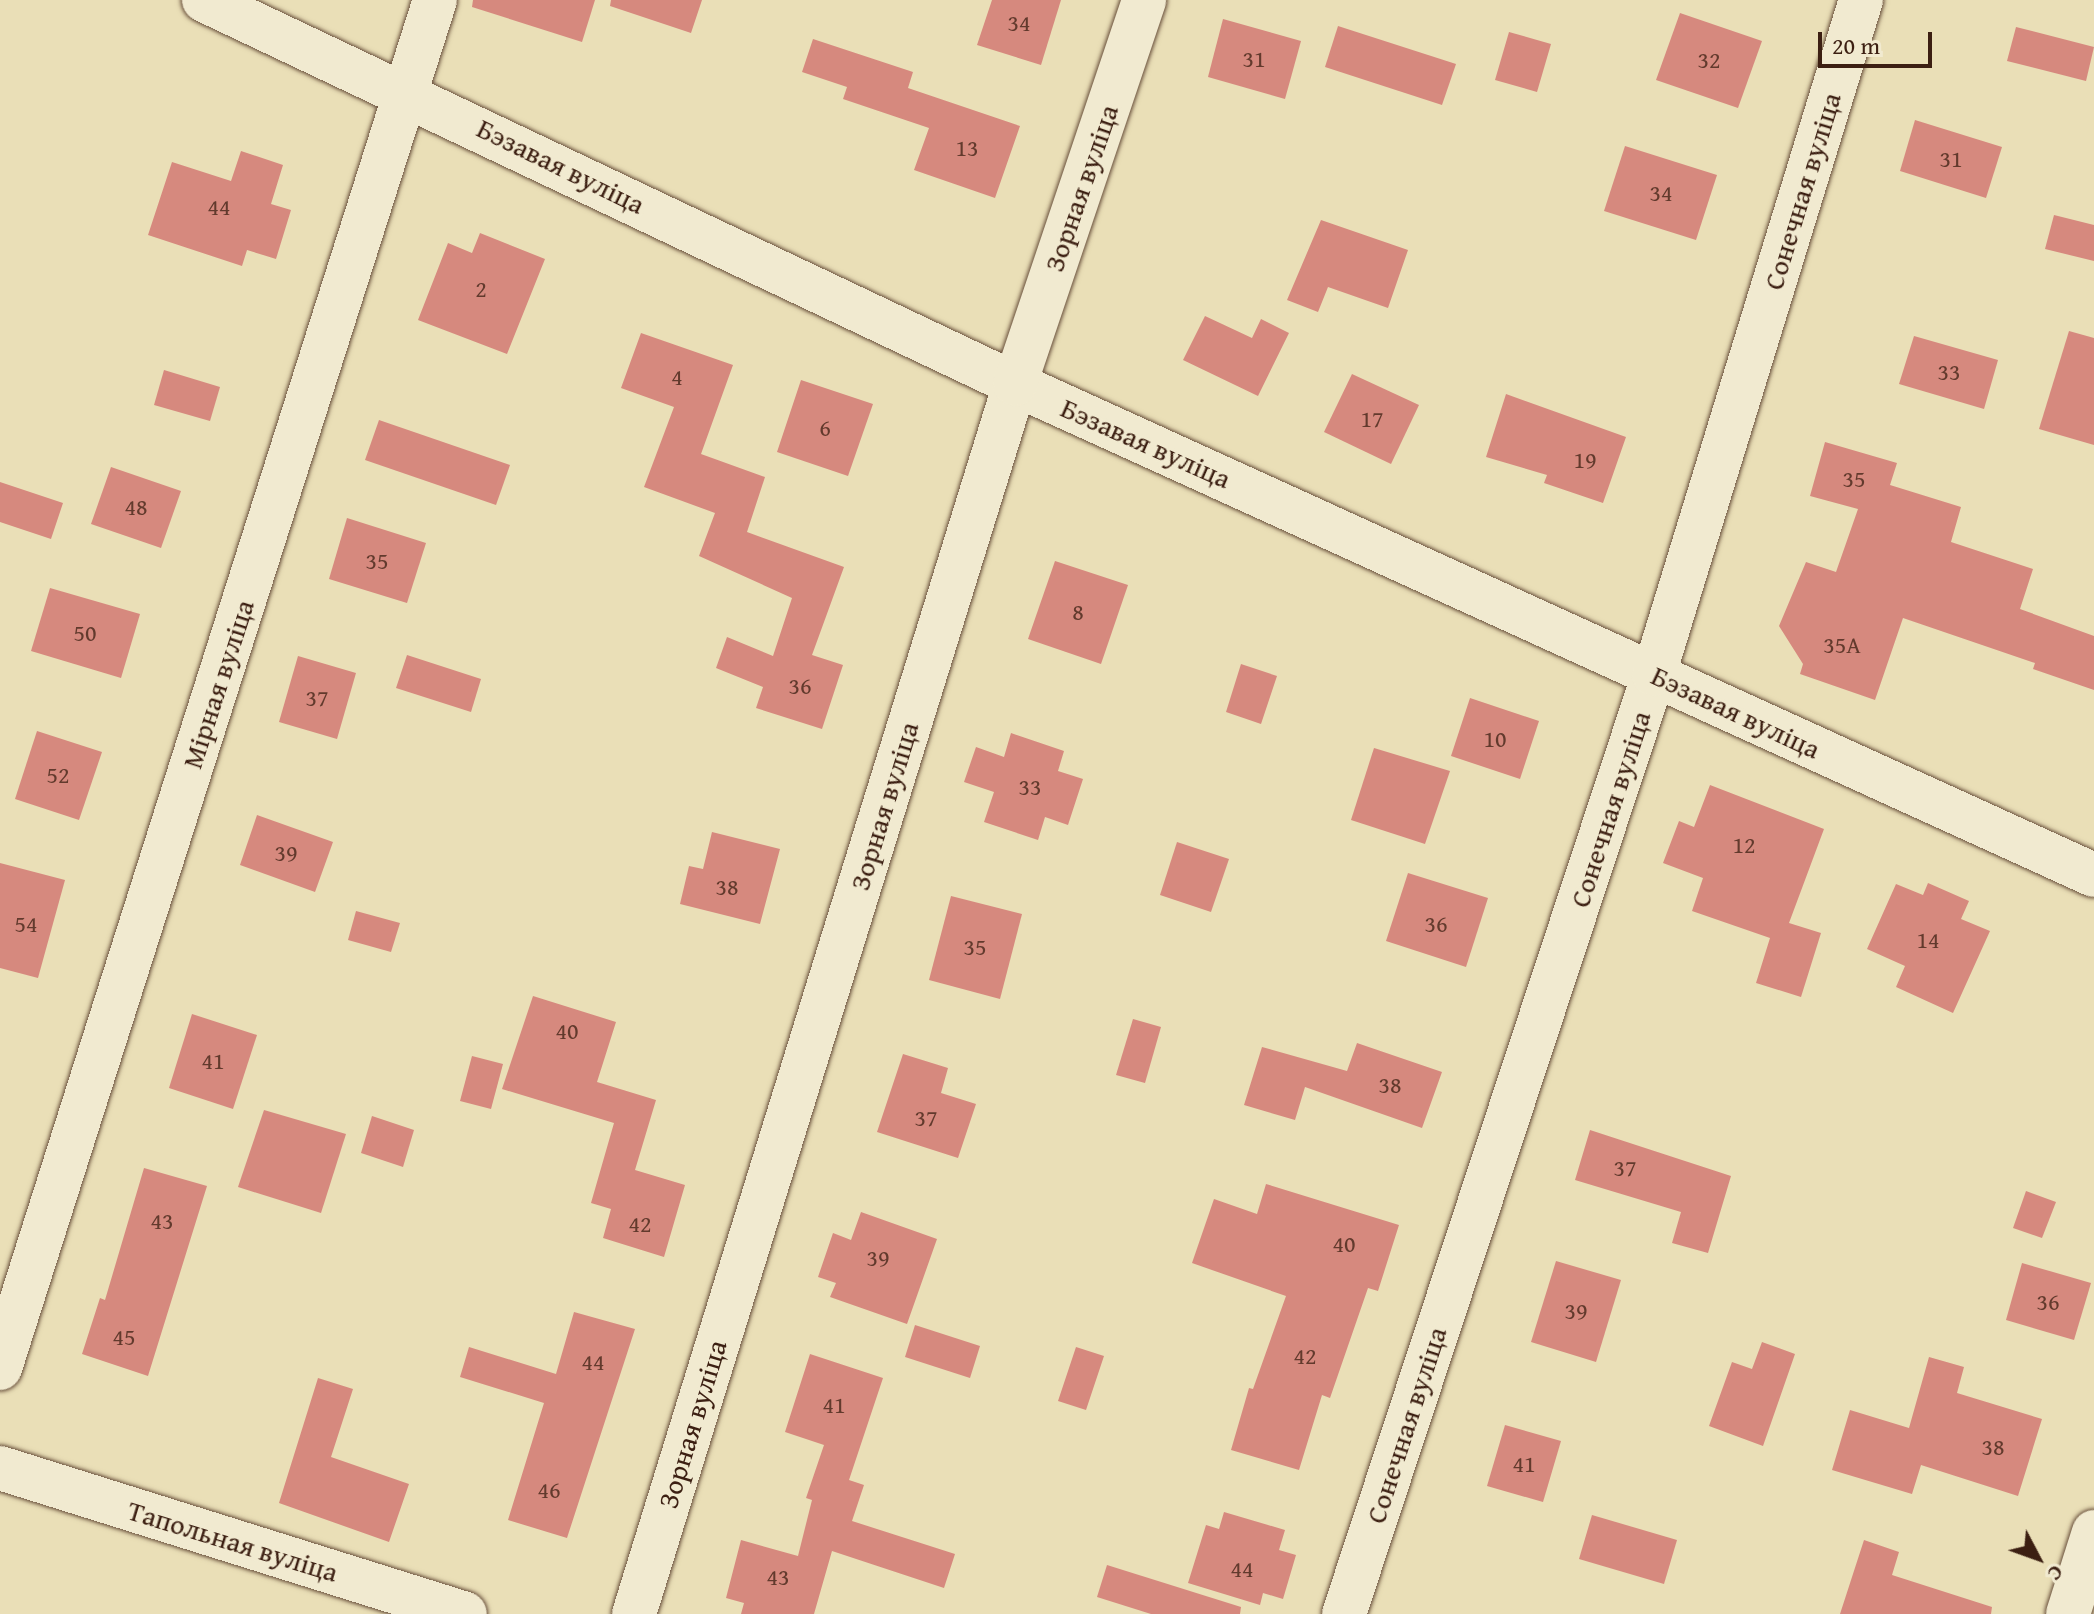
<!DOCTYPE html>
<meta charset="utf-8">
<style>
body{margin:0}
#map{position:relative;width:2094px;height:1614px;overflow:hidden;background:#eadfb7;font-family:"Gentium Book Plus",serif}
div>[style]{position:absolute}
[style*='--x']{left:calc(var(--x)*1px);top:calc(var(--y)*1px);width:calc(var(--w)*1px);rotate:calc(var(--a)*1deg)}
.building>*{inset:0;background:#d6897e}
.roads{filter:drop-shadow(0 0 2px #684f3b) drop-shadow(0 0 2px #684f3b)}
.street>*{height:44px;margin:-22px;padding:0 22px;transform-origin:22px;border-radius:22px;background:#f1ead0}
span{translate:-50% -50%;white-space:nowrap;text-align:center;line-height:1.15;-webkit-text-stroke:6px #f1ead0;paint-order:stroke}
.number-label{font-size:24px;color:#623a2d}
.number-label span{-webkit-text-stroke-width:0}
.street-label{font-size:28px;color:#3c1f12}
.north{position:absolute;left:1998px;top:1518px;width:80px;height:80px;-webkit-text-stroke:6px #f1ead0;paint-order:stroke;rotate:131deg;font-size:22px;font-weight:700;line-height:32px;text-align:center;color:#3c1f12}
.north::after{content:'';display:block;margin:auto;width:28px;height:36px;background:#3c1f12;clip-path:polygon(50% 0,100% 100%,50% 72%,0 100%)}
.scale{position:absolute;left:1818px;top:32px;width:114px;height:36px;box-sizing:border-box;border:4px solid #3c1f12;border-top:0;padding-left:10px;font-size:24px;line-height:28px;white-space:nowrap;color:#3c1f12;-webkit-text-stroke:6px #f1ead0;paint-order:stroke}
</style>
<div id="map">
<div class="building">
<i style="clip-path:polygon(473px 0,595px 0,582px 42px,472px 7px)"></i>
<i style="clip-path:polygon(611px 0,702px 0,691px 33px,610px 6px)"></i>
<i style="clip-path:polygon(992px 0,1061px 0,1041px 65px,977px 45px)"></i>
<i style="clip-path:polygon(1680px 13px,1762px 41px,1738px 108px,1656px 80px)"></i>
<i style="clip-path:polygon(1223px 19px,1301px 41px,1285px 99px,1208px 77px)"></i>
<i style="clip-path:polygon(1338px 26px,1456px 64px,1442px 105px,1325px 67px)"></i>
<i style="clip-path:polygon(2016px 27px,2094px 47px,2086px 81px,2007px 61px)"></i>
<i style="clip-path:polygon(1509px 32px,1551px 44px,1537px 92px,1495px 80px)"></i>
<i style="clip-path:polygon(813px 39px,913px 72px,908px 88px,1020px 126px,995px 198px,914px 170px,929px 128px,843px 99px,847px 87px,802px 72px)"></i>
<i style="clip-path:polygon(1915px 120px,2002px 147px,1986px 198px,1900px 171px)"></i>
<i style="clip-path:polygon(1625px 146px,1717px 175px,1696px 240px,1604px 211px)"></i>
<i style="clip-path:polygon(241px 151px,283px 165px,271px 204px,291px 210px,276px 259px,247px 250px,242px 266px,148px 235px,172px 162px,231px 181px)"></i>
<i style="clip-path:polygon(2054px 215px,2094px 225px,2094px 261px,2045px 249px)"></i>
<i style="clip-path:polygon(1321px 220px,1408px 250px,1388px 308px,1328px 287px,1318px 312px,1287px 300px)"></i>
<i style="clip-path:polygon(480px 233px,545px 259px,507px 354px,418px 320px,448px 243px,472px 253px)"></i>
<i style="clip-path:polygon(1205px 316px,1252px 338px,1261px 319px,1289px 333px,1258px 396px,1183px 360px)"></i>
<i style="clip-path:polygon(2069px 331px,2094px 338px,2094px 445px,2039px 429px)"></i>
<i style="clip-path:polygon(641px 333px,733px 365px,701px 454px,765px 477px,747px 532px,844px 567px,812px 655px,843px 665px,822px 729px,756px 708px,763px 687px,716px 668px,727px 637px,773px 656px,792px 598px,699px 556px,715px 513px,644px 487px,674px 407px,621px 388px)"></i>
<i style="clip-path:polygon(1914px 336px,1998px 360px,1984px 409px,1899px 384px)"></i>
<i style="clip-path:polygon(164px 370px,220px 387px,210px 421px,154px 405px)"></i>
<i style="clip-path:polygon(1352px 374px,1419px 405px,1391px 464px,1324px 432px)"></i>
<i style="clip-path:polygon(801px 380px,873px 404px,848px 476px,777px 452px)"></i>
<i style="clip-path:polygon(1506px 394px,1626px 437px,1603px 503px,1544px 483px,1547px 475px,1486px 457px)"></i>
<i style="clip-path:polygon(379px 420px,510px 465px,496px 505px,365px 460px)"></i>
<i style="clip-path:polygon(1825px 442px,1897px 463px,1890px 485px,1961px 507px,1951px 542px,2033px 569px,2020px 609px,2094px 636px,2094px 690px,2033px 669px,2035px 663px,1903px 618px,1875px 700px,1800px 674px,1803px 664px,1779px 626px,1806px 562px,1836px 572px,1858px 509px,1810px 496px)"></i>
<i style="clip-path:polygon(111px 467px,181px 491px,161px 548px,91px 524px)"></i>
<i style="clip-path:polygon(0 482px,63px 503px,51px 539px,0 522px)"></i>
<i style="clip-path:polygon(347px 518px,426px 543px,407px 603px,329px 579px)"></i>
<i style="clip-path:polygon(1055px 561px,1128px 585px,1101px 664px,1028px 639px)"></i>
<i style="clip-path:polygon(50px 588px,140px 614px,121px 678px,31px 651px)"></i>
<i style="clip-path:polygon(407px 655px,481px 679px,471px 712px,396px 688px)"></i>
<i style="clip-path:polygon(298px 656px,356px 673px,337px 739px,279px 722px)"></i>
<i style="clip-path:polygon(1241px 664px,1277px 676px,1261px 724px,1226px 712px)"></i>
<i style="clip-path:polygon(1470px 698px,1539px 721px,1520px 779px,1451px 756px)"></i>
<i style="clip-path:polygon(37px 731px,102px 752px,79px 820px,15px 799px)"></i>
<i style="clip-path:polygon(1011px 733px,1064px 751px,1058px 771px,1083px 779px,1068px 825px,1045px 817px,1038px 840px,984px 822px,994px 792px,964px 782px,976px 747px,1004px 757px)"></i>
<i style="clip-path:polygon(1374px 748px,1450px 771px,1425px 844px,1351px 820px)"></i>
<i style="clip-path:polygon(1710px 785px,1824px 829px,1789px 923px,1821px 933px,1801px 997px,1756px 983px,1770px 938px,1692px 911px,1703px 878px,1663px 863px,1679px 821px,1694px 827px)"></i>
<i style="clip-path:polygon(257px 815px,333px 842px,315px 892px,240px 865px)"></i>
<i style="clip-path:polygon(712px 832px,780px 849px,760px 924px,680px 904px,689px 866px,703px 869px)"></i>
<i style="clip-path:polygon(1177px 842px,1229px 859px,1211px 912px,1160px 895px)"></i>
<i style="clip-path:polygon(0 863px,65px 880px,38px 978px,0 968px)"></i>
<i style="clip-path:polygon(1408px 873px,1488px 898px,1466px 967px,1386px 941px)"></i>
<i style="clip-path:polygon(1928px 883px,1969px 901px,1961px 919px,1990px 931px,1953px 1013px,1896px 987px,1905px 966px,1867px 949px,1896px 884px,1923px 895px)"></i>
<i style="clip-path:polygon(951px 896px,1022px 914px,1000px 999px,929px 980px)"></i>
<i style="clip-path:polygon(356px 911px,400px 923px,391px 952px,348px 940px)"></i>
<i style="clip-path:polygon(533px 996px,616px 1022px,597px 1082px,656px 1100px,635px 1170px,685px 1185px,664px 1257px,603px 1238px,611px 1209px,591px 1203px,614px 1123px,502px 1089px)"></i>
<i style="clip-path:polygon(192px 1014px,257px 1035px,233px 1109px,169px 1088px)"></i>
<i style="clip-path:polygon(1133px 1019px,1161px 1027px,1145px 1083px,1116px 1075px)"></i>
<i style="clip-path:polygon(1357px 1043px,1442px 1072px,1422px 1128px,1305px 1087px,1295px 1120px,1244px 1105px,1262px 1047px,1347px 1071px)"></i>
<i style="clip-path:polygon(903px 1054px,948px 1068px,941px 1093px,976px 1104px,958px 1158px,877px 1132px)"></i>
<i style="clip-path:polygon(472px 1056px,503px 1064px,491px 1109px,460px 1101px)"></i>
<i style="clip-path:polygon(264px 1110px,346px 1134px,321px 1213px,238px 1187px)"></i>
<i style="clip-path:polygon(372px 1116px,414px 1130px,403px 1167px,361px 1153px)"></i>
<i style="clip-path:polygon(1590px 1130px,1731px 1176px,1708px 1253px,1672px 1243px,1681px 1212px,1575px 1180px)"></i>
<i style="clip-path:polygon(144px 1168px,207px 1186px,148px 1376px,82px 1354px,100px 1298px,105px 1300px)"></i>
<i style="clip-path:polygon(1266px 1184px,1399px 1225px,1378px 1291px,1368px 1288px,1330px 1398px,1322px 1395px,1299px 1470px,1231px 1450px,1249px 1388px,1253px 1389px,1286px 1296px,1192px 1263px,1214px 1199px,1257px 1214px)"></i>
<i style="clip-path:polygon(2026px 1191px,2056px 1202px,2042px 1238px,2013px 1228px)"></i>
<i style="clip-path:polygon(861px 1212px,937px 1239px,907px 1324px,830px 1297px,836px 1283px,818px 1277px,833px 1233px,851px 1240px)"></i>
<i style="clip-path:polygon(1556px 1261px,1621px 1280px,1596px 1362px,1531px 1342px)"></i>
<i style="clip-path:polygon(2022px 1263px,2091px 1283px,2074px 1340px,2006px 1320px)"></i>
<i style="clip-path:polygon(574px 1312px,635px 1329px,567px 1538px,508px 1520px,544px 1403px,460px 1377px,469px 1347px,556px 1374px)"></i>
<i style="clip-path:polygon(915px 1325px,980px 1346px,970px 1378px,905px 1357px)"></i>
<i style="clip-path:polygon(1762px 1342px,1795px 1354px,1763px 1446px,1709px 1426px,1732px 1362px,1752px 1369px)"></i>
<i style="clip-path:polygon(1076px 1347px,1104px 1356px,1086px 1410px,1058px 1401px)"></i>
<i style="clip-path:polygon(810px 1354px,883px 1378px,849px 1480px,864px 1485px,852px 1521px,955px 1554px,944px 1588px,832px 1551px,814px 1614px,741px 1614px,744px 1603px,726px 1598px,741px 1540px,798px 1556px,812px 1500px,806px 1498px,824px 1445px,785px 1432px)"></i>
<i style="clip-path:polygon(1929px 1357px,1964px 1367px,1957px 1393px,2042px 1419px,2018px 1496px,1921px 1465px,1912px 1494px,1832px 1470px,1850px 1410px,1909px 1428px)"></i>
<i style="clip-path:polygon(318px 1378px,353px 1389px,331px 1457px,409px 1484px,389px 1542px,279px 1503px)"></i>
<i style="clip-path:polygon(1505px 1425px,1561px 1441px,1543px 1502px,1487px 1486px)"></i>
<i style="clip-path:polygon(1224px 1512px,1285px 1530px,1279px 1550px,1296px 1555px,1283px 1599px,1263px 1593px,1260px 1605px,1188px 1583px,1206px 1525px,1219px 1529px)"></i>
<i style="clip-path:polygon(1592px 1515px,1677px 1540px,1664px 1584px,1579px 1559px)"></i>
<i style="clip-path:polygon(1864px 1540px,1899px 1552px,1892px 1575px,1992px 1607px,1991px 1614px,1840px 1614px)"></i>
<i style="clip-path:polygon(1107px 1565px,1241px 1607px,1240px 1614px,1151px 1614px,1097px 1597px)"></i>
</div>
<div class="roads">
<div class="street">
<i style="--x:204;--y:0;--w:897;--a:25.34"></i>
<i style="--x:1015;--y:384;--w:1185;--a:24.47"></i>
<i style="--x:0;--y:1368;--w:1435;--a:-72.36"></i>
<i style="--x:0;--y:1468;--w:487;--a:17.4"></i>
<i style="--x:634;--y:1614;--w:1288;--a:-72.79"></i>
<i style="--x:1015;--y:384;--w:405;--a:-71.4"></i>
<i style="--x:1344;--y:1614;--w:990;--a:-71.75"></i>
<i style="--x:1654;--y:674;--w:705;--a:-72.93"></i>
<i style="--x:2068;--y:1614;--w:86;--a:-72.4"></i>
</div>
</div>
<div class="number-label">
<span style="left:1019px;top:23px">34</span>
<span style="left:1254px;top:59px">31</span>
<span style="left:1709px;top:60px">32</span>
<span style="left:967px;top:148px">13</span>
<span style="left:1951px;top:159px">31</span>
<span style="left:1661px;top:193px">34</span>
<span style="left:219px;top:207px">44</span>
<span style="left:481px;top:289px">2</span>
<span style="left:1949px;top:372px">33</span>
<span style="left:677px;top:377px">4</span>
<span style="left:1372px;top:419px">17</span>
<span style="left:825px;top:428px">6</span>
<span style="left:1585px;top:460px">19</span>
<span style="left:1854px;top:479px">35</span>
<span style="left:136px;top:507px">48</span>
<span style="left:377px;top:561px">35</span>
<span style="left:1078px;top:612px">8</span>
<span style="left:85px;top:633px">50</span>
<span style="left:1842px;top:645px">35А</span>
<span style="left:800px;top:686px">36</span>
<span style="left:317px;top:698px">37</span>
<span style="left:1495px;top:739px">10</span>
<span style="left:58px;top:775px">52</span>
<span style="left:1030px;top:787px">33</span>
<span style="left:1744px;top:845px">12</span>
<span style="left:286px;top:853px">39</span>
<span style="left:727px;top:887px">38</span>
<span style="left:26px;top:924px">54</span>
<span style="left:1436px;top:924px">36</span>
<span style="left:1928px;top:940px">14</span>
<span style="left:975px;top:947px">35</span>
<span style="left:567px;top:1031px">40</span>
<span style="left:213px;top:1061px">41</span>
<span style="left:1390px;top:1085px">38</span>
<span style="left:926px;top:1118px">37</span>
<span style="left:1625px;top:1168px">37</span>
<span style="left:162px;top:1221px">43</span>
<span style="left:640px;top:1224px">42</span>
<span style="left:1344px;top:1244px">40</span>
<span style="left:878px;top:1258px">39</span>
<span style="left:2048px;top:1302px">36</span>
<span style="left:1576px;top:1311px">39</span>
<span style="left:124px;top:1337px">45</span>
<span style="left:1305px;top:1356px">42</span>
<span style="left:593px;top:1362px">44</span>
<span style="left:834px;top:1405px">41</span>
<span style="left:1993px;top:1447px">38</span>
<span style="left:1524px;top:1464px">41</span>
<span style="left:549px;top:1490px">46</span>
<span style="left:1242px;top:1569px">44</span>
<span style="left:778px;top:1577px">43</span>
</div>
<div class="street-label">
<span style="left:561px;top:166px;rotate:26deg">Бэзавая вуліца</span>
<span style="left:1081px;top:188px;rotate:-71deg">Зорная вуліца</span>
<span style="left:1802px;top:191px;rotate:-73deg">Сонечная вуліца</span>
<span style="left:1146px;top:443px;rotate:24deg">Бэзавая вуліца</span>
<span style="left:218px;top:684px;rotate:-72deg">Мірная вуліца</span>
<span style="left:1736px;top:712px;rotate:25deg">Бэзавая вуліца</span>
<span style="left:884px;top:806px;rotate:-73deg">Зорная вуліца</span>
<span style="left:1610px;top:809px;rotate:-72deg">Сонечная вуліца</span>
<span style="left:692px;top:1424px;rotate:-73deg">Зорная вуліца</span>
<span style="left:1406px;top:1425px;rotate:-72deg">Сонечная вуліца</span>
<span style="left:233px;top:1541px;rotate:17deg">Тапольная вуліца</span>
</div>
<div class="north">С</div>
<div class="scale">20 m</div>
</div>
